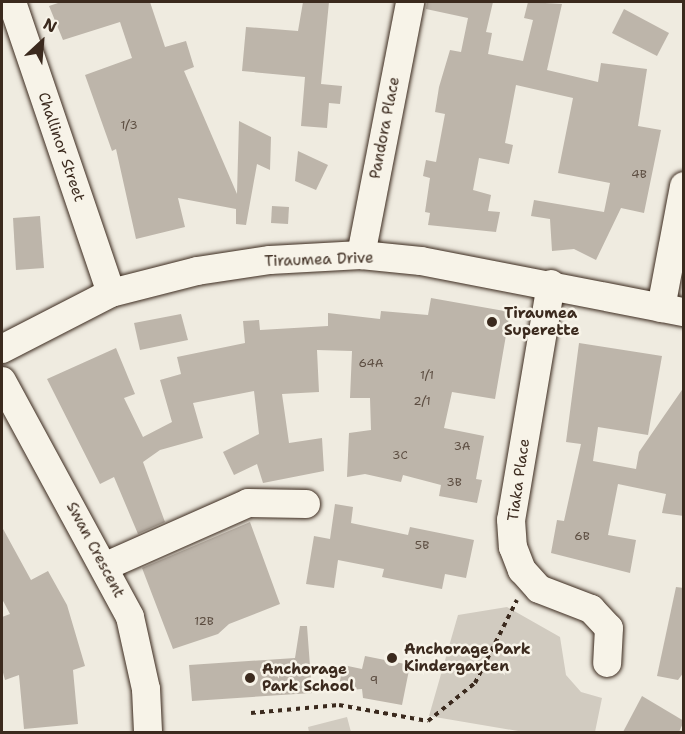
<!DOCTYPE html>
<style>
body{margin:0}
#map{position:relative;width:685px;height:734px;overflow:hidden;background:#efebe0;font-family:"Shantell Sans",sans-serif}
div>[style]{position:absolute}
[style*='--x']{left:calc(var(--x)*1px);top:calc(var(--y)*1px);width:calc(var(--w)*1px);rotate:calc(var(--a)*1deg)}
.green>*{inset:0;background:#d1cbc0}
.building>*{inset:0;background:#bdb5aa}
.path>*{height:4px;margin-top:-2px;transform-origin:0;background:repeating-linear-gradient(90deg,#3b2a1e 0 4.5px,transparent 0 9px)}
.roads{filter:drop-shadow(0 0 2px #3b2a1e) drop-shadow(0 0 2px #3b2a1e)}
.minor>*{height:28px;margin:-14px;padding:0 14px;transform-origin:14px;border-radius:14px;background:#f7f3e8}
.dots>*{width:16px;height:16px;translate:-50% -50%;box-sizing:border-box;border:3px solid #f7f3e8;border-radius:50%}
span{translate:-50% -50%;white-space:nowrap;text-align:center;line-height:1.15;-webkit-text-stroke:5px #f7f3e8;paint-order:stroke}
.number-label{font-size:12px;color:#5c4d41}
.number-label span{-webkit-text-stroke-width:0}
.street-label{font-size:15px;color:#3b2a1e}
.poi-label{font-size:15px;color:#3b2a1e;font-weight:700}
.left{translate:0 -50%;text-align:left}
.frame{position:absolute;inset:0;border:3px solid #3b2a1e;pointer-events:none}
.north{position:absolute;left:12px;top:12px;width:60px;height:60px;-webkit-text-stroke:4px #f7f3e8;paint-order:stroke;rotate:26deg;font-size:16px;font-weight:700;line-height:24px;text-align:center;color:#3b2a1e}
.north::after{content:'';display:block;margin:auto;width:21px;height:27px;background:#3b2a1e;clip-path:polygon(50% 0,100% 100%,50% 72%,0 100%)}
</style>
<div id="map">
<div class="green">
<i style="clip-path:polygon(507px 607px,560px 637px,566px 675px,581px 692px,602px 698px,595px 732px,524px 732px,429px 716px,458px 615px)"></i>
<i style="clip-path:polygon(347px 717px,351px 732px,309px 732px,308px 727px)"></i>
</div>
<div class="building">
<i style="clip-path:polygon(61px 2px,150px 2px,165px 47px,186px 41px,194px 67px,184px 71px,237px 194px,239px 121px,271px 137px,270px 170px,257px 164px,246px 225px,236px 224px,236px 209px,178px 198px,185px 227px,136px 239px,116px 149px,112px 151px,85px 75px,132px 58px,120px 22px,63px 40px,49px 6px)"></i>
<i style="clip-path:polygon(303px 2px,329px 2px,321px 84px,342px 86px,340px 104px,329px 103px,327px 128px,301px 126px,305px 77px,242px 71px,246px 27px,298px 31px)"></i>
<i style="clip-path:polygon(427px 2px,493px 2px,486px 32px,492px 33px,488px 54px,523px 61px,533px 20px,524px 18px,528px 2px,562px 4px,547px 70px,598px 82px,601px 63px,647px 69px,638px 126px,661px 130px,644px 213px,621px 208px,596px 260px,574px 249px,552px 251px,550px 219px,531px 216px,534px 200px,604px 212px,610px 183px,558px 173px,573px 98px,516px 85px,505px 143px,513px 145px,509px 164px,479px 158px,473px 190px,491px 195px,488px 211px,500px 212px,496px 232px,428px 225px,430px 213px,425px 212px,430px 178px,423px 176px,426px 160px,436px 162px,445px 114px,435px 112px,439px 87px,450px 50px,461px 52px,468px 18px,426px 9px)"></i>
<i style="clip-path:polygon(624px 9px,669px 33px,657px 56px,612px 33px)"></i>
<i style="clip-path:polygon(298px 151px,328px 165px,316px 190px,295px 181px)"></i>
<i style="clip-path:polygon(272px 206px,289px 207px,288px 224px,271px 223px)"></i>
<i style="clip-path:polygon(40px 216px,44px 268px,16px 270px,13px 218px)"></i>
<i style="clip-path:polygon(431px 298px,510px 312px,495px 399px,452px 392px,444px 428px,484px 436px,476px 479px,482px 480px,477px 503px,439px 496px,441px 485px,403px 475px,401px 482px,365px 474px,347px 477px,349px 433px,371px 430px,370px 398px,350px 398px,352px 351px,317px 350px,319px 392px,282px 394px,289px 443px,322px 438px,324px 471px,263px 483px,257px 464px,234px 475px,223px 452px,259px 434px,254px 391px,193px 403px,203px 438px,160px 450px,143px 462px,165px 522px,138px 534px,114px 477px,100px 484px,47px 379px,116px 348px,135px 394px,124px 398px,143px 437px,172px 422px,160px 380px,181px 374px,177px 357px,245px 343px,243px 321px,259px 320px,260px 330px,328px 326px,328px 313px,380px 319px,381px 311px,428px 315px)"></i>
<i style="clip-path:polygon(181px 314px,188px 340px,140px 350px,134px 323px)"></i>
<i style="clip-path:polygon(579px 343px,662px 356px,648px 435px,598px 427px,593px 461px,636px 469px,639px 452px,684px 387px,684px 516px,662px 513px,666px 494px,618px 484px,608px 535px,636px 540px,630px 573px,551px 553px,557px 520px,564px 521px,581px 444px,566px 442px)"></i>
<i style="clip-path:polygon(335px 504px,353px 507px,351px 523px,408px 535px,410px 527px,474px 540px,466px 578px,445px 574px,442px 589px,382px 577px,384px 569px,338px 560px,334px 588px,306px 584px,314px 536px,330px 539px)"></i>
<i style="clip-path:polygon(250px 522px,280px 604px,229px 624px,218px 634px,173px 649px,142px 568px)"></i>
<i style="clip-path:polygon(2px 527px,31px 580px,48px 571px,67px 605px,85px 666px,73px 670px,78px 724px,24px 729px,19px 675px,5px 680px,2px 669px,2px 617px,10px 614px,2px 599px)"></i>
<i style="clip-path:polygon(676px 587px,684px 588px,684px 672px,678px 680px,657px 676px)"></i>
<i style="clip-path:polygon(300px 626px,307px 626px,312px 693px,192px 701px,189px 665px,295px 658px)"></i>
<i style="clip-path:polygon(365px 656px,410px 665px,402px 705px,363px 698px,362px 689px,338px 691px,343px 665px,362px 669px)"></i>
<i style="clip-path:polygon(642px 696px,684px 721px,679px 732px,623px 732px)"></i>
</div>
<div class="path">
<i style="--x:251;--y:713;--w:88;--a:-5.2"></i>
<i style="--x:339;--y:705;--w:90;--a:10.2"></i>
<i style="--x:428;--y:721;--w:60;--a:-39"></i>
<i style="--x:475;--y:683;--w:93;--a:-63.2"></i>
</div>
<div class="roads">
<div class="minor">
<i style="--x:12;--y:2;--w:307;--a:71.2"></i>
<i style="--x:361;--y:255;--w:258;--a:-79"></i>
<i style="--x:551;--y:284;--w:239;--a:99.6"></i>
<i style="--x:511;--y:520;--w:27;--a:86"></i>
<i style="--x:513;--y:547;--w:25;--a:69"></i>
<i style="--x:522;--y:570;--w:25;--a:48"></i>
<i style="--x:539;--y:589;--w:56;--a:21"></i>
<i style="--x:591;--y:609;--w:26;--a:47"></i>
<i style="--x:609;--y:628;--w:35;--a:93"></i>
<i style="--x:661;--y:308;--w:124;--a:-79.3"></i>
<i style="--x:2;--y:349;--w:123;--a:-27.2"></i>
<i style="--x:111;--y:293;--w:89;--a:-14.3"></i>
<i style="--x:197;--y:271;--w:74;--a:-8.6"></i>
<i style="--x:270;--y:260;--w:91;--a:-3.1"></i>
<i style="--x:361;--y:255;--w:60;--a:5.7"></i>
<i style="--x:421;--y:261;--w:268;--a:11"></i>
<i style="--x:2;--y:381;--w:268;--a:61.5"></i>
<i style="--x:130;--y:617;--w:74;--a:77.5"></i>
<i style="--x:146;--y:689;--w:43;--a:87.3"></i>
<i style="--x:106;--y:566;--w:155;--a:-23.9"></i>
<i style="--x:248;--y:503;--w:58;--a:1"></i>
</div>
</div>
<div class="dots">
<i style="left:492px;top:322px;background:#3b2a1e"></i>
<i style="left:392px;top:658px;background:#3b2a1e"></i>
<i style="left:250px;top:678px;background:#3b2a1e"></i>
</div>
<div class="number-label">
<span style="left:129px;top:126px">1/3</span>
<span style="left:639px;top:175px">4B</span>
<span style="left:371px;top:364px">64A</span>
<span style="left:427px;top:376px">1/1</span>
<span style="left:422px;top:402px">2/1</span>
<span style="left:462px;top:447px">3A</span>
<span style="left:400px;top:456px">3C</span>
<span style="left:454px;top:483px">3B</span>
<span style="left:582px;top:537px">6B</span>
<span style="left:422px;top:546px">5B</span>
<span style="left:204px;top:622px">12B</span>
<span style="left:374px;top:681px">9</span>
</div>
<div class="street-label">
<span style="left:385px;top:128px;rotate:-79deg">Pandora Place</span>
<span style="left:61px;top:147px;rotate:71deg">Challinor Street</span>
<span style="left:319px;top:260px;rotate:-2deg">Tiraumea Drive</span>
<span style="left:519px;top:480px;rotate:-82deg">Tiaka Place</span>
<span style="left:95px;top:550px;rotate:62deg">Swan Crescent</span>
</div>
<div class="poi-label">
<span class="left" style="left:504px;top:322px">Tiraumea<br>Superette</span>
<span class="left" style="left:404px;top:658px">Anchorage Park<br>Kindergarten</span>
<span class="left" style="left:262px;top:678px">Anchorage<br>Park School</span>
</div>
<div class="frame"></div>
<div class="north">N</div>
</div>
